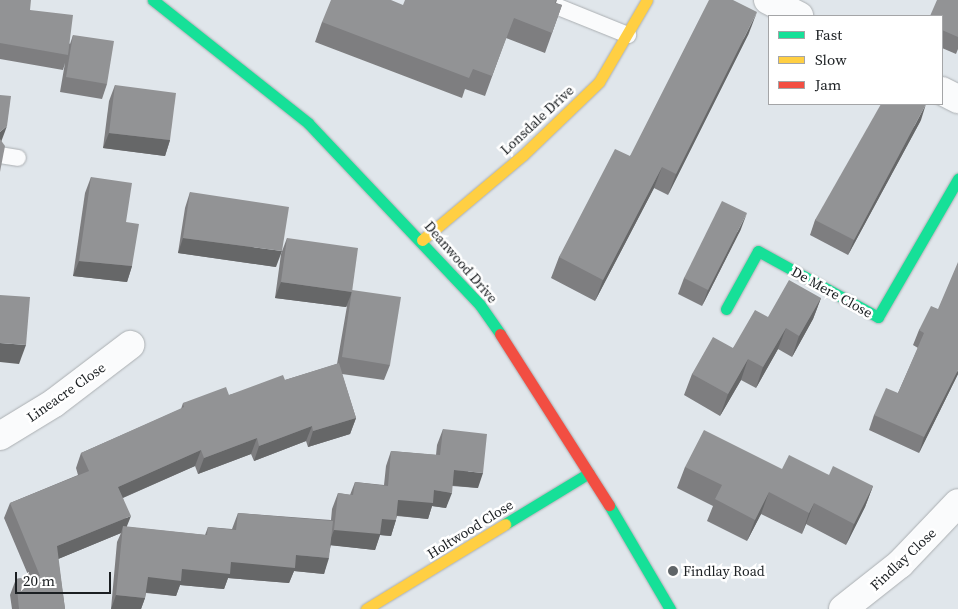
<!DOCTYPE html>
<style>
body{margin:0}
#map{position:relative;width:958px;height:609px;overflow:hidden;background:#e0e6eb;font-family:"Source Serif 4",serif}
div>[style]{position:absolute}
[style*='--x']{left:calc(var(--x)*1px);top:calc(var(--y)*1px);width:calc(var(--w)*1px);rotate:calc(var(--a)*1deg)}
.roads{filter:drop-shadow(0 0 1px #abafb2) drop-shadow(0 0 1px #abafb2)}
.lane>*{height:16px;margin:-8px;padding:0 8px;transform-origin:8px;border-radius:8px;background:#fafbfc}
.street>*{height:28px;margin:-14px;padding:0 14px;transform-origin:14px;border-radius:14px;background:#fafbfc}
.fast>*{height:11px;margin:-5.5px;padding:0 5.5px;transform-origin:5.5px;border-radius:5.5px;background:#16e098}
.slow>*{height:11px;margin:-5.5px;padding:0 5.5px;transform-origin:5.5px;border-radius:5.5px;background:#ffcf43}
.jam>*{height:11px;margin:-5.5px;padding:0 5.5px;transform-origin:5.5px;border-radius:5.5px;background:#f24e42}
.wall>*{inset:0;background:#7e7e80}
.shaded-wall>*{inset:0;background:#666768}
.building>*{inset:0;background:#929395}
.dots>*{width:14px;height:14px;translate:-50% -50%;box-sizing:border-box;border:2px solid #fff;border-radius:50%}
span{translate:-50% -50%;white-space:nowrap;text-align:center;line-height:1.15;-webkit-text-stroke:5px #fff;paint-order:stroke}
.street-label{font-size:14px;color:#1b1f22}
.poi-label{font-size:14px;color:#1b1f22}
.left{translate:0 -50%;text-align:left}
.legend{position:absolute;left:768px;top:15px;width:175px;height:90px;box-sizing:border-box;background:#fff;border:1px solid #a4a5a7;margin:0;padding:6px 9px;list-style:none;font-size:15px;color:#1b1f22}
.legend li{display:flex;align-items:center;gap:10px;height:25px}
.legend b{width:25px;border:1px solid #a4a5a7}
.scale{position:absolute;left:15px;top:572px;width:96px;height:22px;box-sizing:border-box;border:2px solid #1b1f22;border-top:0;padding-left:6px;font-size:15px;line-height:18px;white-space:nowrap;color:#1b1f22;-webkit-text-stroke:4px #fff;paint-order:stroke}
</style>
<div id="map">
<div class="roads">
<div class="lane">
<i style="--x:541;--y:0;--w:94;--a:21.9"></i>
<i style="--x:0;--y:155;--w:18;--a:9"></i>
</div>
<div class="street">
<i style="--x:768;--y:0;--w:35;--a:27"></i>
<i style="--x:942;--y:91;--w:18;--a:27"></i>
<i style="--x:0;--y:436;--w:63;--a:-31.4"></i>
<i style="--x:54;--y:403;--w:96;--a:-37.3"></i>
<i style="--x:843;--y:609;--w:73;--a:-38.3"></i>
<i style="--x:900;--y:564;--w:84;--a:-46.4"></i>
</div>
<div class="fast">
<i style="--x:153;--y:0;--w:198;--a:38.4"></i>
<i style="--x:308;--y:123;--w:250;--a:46.6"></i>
<i style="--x:480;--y:305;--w:35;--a:55"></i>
<i style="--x:726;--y:309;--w:66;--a:-61.1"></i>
<i style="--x:758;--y:251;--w:137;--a:28.8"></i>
<i style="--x:878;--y:317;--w:160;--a:-59.9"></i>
<i style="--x:609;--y:505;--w:121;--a:59.6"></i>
<i style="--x:505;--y:524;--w:98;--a:-31.3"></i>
</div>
<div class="slow">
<i style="--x:422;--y:240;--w:132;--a:-40.1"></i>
<i style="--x:523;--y:155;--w:105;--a:-43.8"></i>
<i style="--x:599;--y:82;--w:95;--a:-59.7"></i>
<i style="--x:366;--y:609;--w:163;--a:-31.4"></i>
</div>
<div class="jam">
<i style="--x:500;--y:334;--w:203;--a:57.5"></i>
</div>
</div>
<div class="wall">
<i style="clip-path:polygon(0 0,30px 10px,70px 44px,73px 35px,107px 84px,102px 99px,60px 92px,65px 63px,63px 70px,0 59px)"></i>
<i style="clip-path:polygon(557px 0,556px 3px,562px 5px,545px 53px,506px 38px,485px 96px,465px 89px,462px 98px,315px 42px,322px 22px,403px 5px)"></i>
<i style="clip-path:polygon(958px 0,958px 49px,956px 54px,942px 48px,942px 16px)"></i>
<i style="clip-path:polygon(749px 33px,668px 195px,654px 188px,595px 301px,551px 278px,559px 257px,630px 156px)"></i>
<i style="clip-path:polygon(115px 85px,170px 140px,165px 156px,103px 148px,109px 101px)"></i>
<i style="clip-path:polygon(921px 120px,848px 255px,810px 235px,815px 220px)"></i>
<i style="clip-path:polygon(91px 177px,126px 222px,132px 266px,127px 282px,73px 276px,85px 193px)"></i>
<i style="clip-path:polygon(190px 192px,276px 267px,178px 253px,185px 208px)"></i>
<i style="clip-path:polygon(741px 229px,702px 306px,678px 294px,684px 278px)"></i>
<i style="clip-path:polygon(287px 238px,352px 291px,390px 365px,384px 380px,342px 374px,356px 418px,350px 434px,308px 447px,306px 441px,254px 461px,251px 454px,198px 474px,195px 466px,123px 498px,127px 527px,205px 535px,208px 527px,232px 529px,238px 513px,331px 520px,332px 509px,338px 493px,350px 495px,355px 482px,384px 485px,386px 466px,391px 451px,436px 455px,437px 445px,443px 429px,478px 488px,452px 486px,446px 508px,432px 506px,428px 519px,397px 516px,391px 536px,380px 535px,375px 550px,331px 545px,324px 574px,294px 571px,289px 583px,228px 578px,224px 589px,180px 585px,176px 596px,146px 593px,145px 598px,141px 609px,111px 609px,117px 542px,121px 533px,58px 559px,65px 609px,12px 609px,10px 595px,16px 579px,29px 577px,4px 518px,10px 503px,78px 475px,76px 468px,81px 453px,181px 409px,183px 403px,229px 395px,285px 380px,337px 364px,347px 306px,346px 307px,275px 298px,281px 254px)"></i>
<i style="clip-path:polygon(821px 298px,813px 319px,792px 357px,778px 349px,756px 388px,741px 380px,720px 416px,684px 395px,692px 374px,733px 348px,768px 317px)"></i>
<i style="clip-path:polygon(938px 309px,958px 374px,919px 453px,869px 430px,874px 415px,898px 393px,918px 348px,913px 345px,919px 330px)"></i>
<i style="clip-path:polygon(685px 467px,782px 469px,829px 475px,873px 486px,865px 507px,846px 545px,806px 524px,802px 534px,761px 514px,747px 541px,707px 521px,713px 506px,677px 488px)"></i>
</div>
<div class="shaded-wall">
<i style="clip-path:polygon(757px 12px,749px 33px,668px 195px,676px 174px)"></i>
<i style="clip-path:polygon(926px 104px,921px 120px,848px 255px,854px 240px)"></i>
<i style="clip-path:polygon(7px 126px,0 145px,0 132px)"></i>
<i style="clip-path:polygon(109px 133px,170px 140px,165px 156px,103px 148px)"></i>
<i style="clip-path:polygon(662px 167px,654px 188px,595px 301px,603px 280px)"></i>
<i style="clip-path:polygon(747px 213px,741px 229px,702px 306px,708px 290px)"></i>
<i style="clip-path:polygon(183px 238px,282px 251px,276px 267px,178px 253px)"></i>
<i style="clip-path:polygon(79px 261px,132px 266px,127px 282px,73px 276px)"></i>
<i style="clip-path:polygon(281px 282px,352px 292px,346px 307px,275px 298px)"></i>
<i style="clip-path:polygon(821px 298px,813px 319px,792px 357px,799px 336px)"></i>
<i style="clip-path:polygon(786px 328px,778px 349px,756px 388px,763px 367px)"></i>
<i style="clip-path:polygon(0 343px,26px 345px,19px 364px,0 362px)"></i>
<i style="clip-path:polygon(748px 359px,741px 380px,720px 416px,728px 394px)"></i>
<i style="clip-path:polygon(958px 370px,958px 374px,919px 453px,924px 437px)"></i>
<i style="clip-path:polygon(356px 418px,350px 434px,308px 447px,313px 431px)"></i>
<i style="clip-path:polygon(312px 426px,306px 441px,254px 461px,259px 446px)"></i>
<i style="clip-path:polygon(257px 438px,251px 454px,198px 474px,204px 458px)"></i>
<i style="clip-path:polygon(201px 450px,195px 466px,113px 502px,118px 487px)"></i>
<i style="clip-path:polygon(454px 470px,483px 473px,478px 488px,448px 485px)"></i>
<i style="clip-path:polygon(873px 486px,865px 507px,846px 545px,854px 524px)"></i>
<i style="clip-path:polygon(434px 490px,452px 493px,446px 508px,432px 506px,428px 519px,393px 515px,398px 500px)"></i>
<i style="clip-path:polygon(769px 492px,761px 514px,747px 541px,755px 520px)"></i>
<i style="clip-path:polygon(814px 503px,806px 524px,802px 534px,809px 513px)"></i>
<i style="clip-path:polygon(131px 516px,125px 531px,123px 526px,121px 533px,51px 562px,57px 546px)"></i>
<i style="clip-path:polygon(382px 519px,396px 520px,391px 536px,380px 535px,375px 550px,328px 545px,334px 530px)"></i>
<i style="clip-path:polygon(296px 555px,329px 558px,324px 574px,294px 571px,289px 583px,228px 578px,224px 589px,180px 585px,176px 596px,142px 592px,148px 577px,182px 569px,231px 562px)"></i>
<i style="clip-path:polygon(116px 595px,145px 598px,141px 609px,111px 609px)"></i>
</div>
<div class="building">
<i style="clip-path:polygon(0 0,31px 0,30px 10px,73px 15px,68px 55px,0 43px)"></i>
<i style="clip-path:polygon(331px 0,391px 0,403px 5px,405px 0,556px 0,555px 3px,562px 5px,552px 33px,514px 18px,492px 76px,473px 69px,469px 78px,322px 22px)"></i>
<i style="clip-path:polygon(709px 0,733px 0,757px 12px,676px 174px,662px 167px,603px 280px,559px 257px,615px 149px,630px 156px)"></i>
<i style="clip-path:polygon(937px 0,958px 0,958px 37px,942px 30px,942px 16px,930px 16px)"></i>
<i style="clip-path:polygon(73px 35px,114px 41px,107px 84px,66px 77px)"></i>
<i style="clip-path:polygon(115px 85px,176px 93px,170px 140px,109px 133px)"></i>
<i style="clip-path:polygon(0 95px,11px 96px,7px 126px,0 132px)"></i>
<i style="clip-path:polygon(881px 104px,926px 104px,854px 240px,815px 220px)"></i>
<i style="clip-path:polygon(0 139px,5px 146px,0 172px)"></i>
<i style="clip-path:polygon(91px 177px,132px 183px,126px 222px,139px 224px,132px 266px,79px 261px)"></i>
<i style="clip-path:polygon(190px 192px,289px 207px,282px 251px,183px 238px)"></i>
<i style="clip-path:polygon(722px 201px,747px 213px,708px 290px,684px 278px)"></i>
<i style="clip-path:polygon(287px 238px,358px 248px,352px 292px,281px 282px)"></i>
<i style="clip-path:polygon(958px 262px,958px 370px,924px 437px,874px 415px,886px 388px,898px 393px,924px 333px,919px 330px,931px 306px,938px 309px)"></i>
<i style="clip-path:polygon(789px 280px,821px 298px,799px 336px,786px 328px,763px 367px,748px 359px,728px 394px,692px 374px,713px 337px,733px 348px,755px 310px,768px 317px)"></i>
<i style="clip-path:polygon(352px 290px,401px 297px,390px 365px,342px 357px)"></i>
<i style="clip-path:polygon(0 295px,30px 297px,26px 345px,0 343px)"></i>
<i style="clip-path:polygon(339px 363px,356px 418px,313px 431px,312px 426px,259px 446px,257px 438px,204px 458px,201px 450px,118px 487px,131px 516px,57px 546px,65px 609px,19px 609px,16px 579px,40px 576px,10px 503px,89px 471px,81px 453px,184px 407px,183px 403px,226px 387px,229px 395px,283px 375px,285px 380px)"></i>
<i style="clip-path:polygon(443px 429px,487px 434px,483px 473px,454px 470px,452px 493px,434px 490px,433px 503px,398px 500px,396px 520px,382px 519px,380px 534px,334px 530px,338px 493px,353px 495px,355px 482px,388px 486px,391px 451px,440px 455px)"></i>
<i style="clip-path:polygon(704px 430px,782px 469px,789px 455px,829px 475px,833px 466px,873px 486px,854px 524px,814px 503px,809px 513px,769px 492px,755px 520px,715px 499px,722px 485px,685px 467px)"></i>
<i style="clip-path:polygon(238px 513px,333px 521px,329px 558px,296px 555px,295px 568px,231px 562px,230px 574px,182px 569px,181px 581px,148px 577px,145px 598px,116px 595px,123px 526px,207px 535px,208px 527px,236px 530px)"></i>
</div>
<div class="dots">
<i style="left:673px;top:571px;background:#606568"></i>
</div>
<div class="street-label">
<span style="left:537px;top:120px;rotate:-43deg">Lonsdale Drive</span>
<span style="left:461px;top:262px;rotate:49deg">Deanwood Drive</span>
<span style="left:832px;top:292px;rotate:29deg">De Mere Close</span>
<span style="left:66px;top:392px;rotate:-35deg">Lineacre Close</span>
<span style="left:470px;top:529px;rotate:-32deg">Holtwood Close</span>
<span style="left:903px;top:559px;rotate:-43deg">Findlay Close</span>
</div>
<div class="poi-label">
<span class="left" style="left:683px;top:571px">Findlay Road</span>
</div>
<ul class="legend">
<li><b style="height:6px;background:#16e098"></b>Fast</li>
<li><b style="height:6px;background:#ffcf43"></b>Slow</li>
<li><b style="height:6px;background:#f24e42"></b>Jam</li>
</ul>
<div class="scale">20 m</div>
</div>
